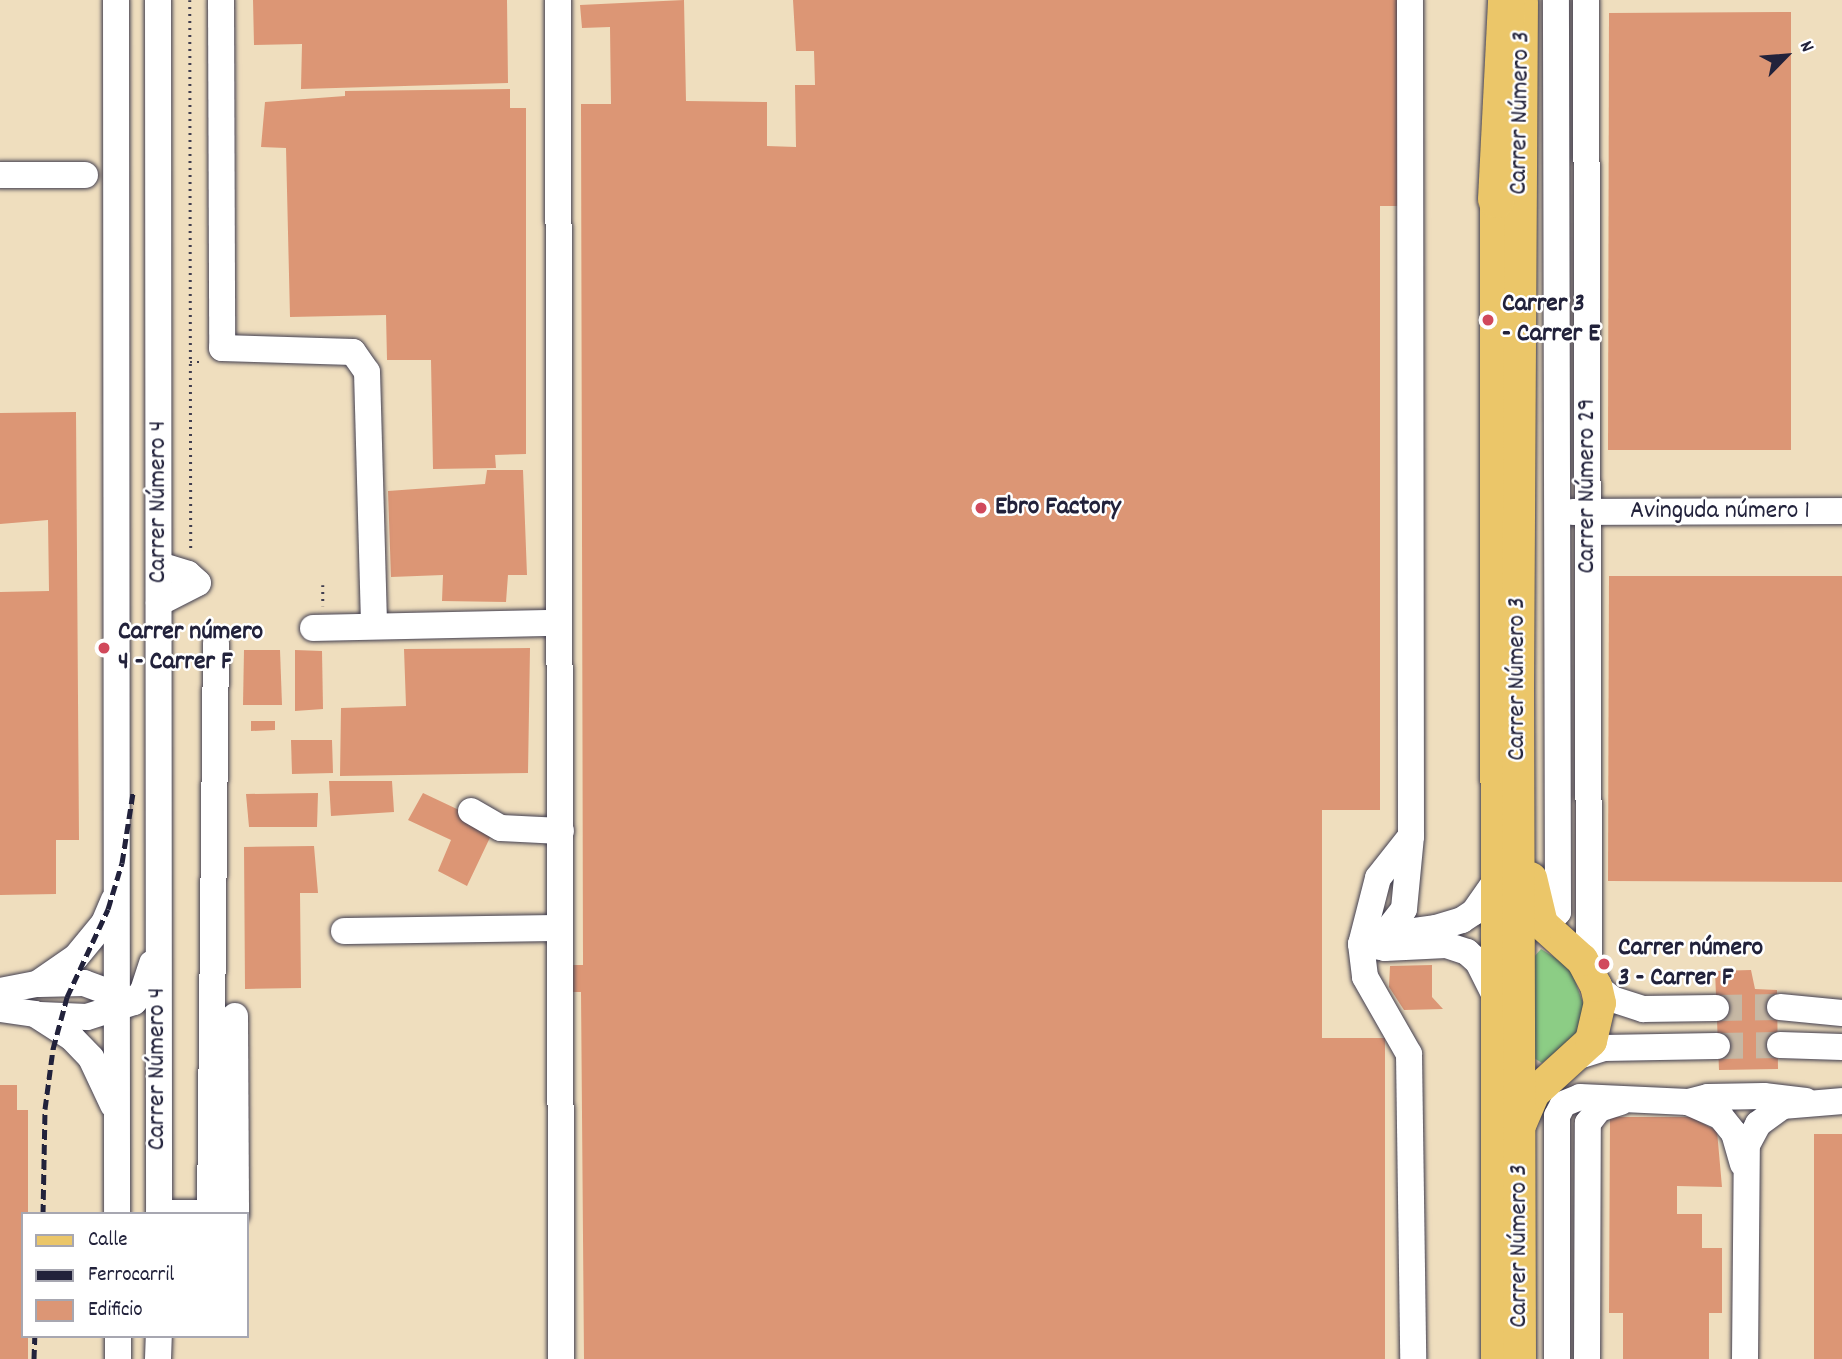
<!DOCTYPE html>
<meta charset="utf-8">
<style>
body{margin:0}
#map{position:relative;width:1842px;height:1359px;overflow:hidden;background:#efdebe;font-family:Dekko,sans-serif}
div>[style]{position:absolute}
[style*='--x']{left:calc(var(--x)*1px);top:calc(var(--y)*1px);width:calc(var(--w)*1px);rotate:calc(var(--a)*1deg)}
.green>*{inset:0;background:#8ccd85}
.building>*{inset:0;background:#dc9675}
.minor-tunnel>*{height:26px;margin-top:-13px;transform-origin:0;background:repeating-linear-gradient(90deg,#c6b8a4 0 26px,transparent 0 39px)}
.path>*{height:2.5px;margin-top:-1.25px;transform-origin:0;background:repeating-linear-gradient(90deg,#413e4f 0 2px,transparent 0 7px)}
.roads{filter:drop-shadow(0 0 2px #413e4f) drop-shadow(0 0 2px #413e4f)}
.minor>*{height:26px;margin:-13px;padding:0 13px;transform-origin:13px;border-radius:13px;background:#fff}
.major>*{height:32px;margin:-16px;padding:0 16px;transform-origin:16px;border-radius:16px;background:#ebc669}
.highway>*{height:37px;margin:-18.5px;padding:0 18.5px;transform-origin:18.5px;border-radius:18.5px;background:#ebc669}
.rail>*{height:5px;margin-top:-2.5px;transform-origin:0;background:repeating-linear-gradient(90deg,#22223b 0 10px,transparent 0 15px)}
.dots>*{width:19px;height:19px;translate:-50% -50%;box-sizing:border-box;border:4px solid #fff;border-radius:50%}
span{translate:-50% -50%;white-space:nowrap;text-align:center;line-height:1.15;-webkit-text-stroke:5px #fff;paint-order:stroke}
.street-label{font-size:26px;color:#22223b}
.poi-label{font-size:26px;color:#22223b;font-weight:700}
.left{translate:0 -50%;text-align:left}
.legend{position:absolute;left:21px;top:1212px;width:228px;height:126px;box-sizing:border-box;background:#fff;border:2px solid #a7a7b1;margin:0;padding:9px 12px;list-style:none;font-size:21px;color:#22223b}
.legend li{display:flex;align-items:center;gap:14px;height:35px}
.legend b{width:35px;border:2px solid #a7a7b1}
.north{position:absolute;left:1751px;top:21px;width:70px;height:70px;-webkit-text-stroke:5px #fff;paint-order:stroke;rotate:65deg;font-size:19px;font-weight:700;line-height:28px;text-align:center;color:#22223b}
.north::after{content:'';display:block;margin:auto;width:24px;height:32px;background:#22223b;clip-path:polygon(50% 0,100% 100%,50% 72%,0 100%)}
</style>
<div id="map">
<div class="green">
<i style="clip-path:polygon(1541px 949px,1570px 967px,1584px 1006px,1575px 1037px,1542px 1063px,1534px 1058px,1533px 958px)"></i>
</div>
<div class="building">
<i style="clip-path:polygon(253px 0,507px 0,508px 83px,301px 89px,302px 44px,254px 45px)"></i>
<i style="clip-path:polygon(684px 0,686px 101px,767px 102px,767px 146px,796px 147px,795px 85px,815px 85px,814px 51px,796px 51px,793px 0,1398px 0,1398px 206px,1380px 206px,1380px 810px,1322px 810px,1322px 1038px,1385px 1038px,1385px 1359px,584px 1359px,581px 992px,570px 992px,570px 965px,583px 965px,581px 104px,611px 104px,610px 27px,582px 28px,580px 5px)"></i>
<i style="clip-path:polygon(1791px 12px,1791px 450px,1608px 450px,1609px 13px)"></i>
<i style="clip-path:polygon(510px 89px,510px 108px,526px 108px,526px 454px,495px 455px,496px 468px,433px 469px,431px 360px,387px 360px,386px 315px,290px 317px,286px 148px,261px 147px,265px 102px,345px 96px,345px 91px)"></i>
<i style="clip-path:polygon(76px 412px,79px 840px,56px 840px,56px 894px,0 895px,0 592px,49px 591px,48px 520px,0 524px,0 413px)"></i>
<i style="clip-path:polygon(487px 470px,523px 470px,527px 575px,508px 575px,506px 602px,442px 601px,443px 575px,391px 577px,388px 491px,485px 484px)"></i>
<i style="clip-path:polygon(1609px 576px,1842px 576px,1842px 882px,1608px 881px)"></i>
<i style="clip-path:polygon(530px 648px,528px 773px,340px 776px,341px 708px,406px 706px,404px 649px)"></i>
<i style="clip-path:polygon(244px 650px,280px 650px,282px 705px,243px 705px)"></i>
<i style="clip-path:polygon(295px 650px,322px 651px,323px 709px,295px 711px)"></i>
<i style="clip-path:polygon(251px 721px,275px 721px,275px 730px,251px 731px)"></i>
<i style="clip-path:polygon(291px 740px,332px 740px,333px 773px,292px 774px)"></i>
<i style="clip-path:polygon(329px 781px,392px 781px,394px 812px,331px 816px)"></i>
<i style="clip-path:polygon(318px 793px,317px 827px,249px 827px,246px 794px)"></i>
<i style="clip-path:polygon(423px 793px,495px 827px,467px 886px,438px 871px,451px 840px,408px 820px)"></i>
<i style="clip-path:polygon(314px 846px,318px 893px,300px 893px,301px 988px,245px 989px,244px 847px)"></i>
<i style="clip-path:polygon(1432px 965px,1432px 997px,1443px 1009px,1404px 1010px,1389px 987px,1390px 966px)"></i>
<i style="clip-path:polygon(1751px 970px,1755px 989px,1777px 990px,1778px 1069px,1719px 1070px,1715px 971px)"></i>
<i style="clip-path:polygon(0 1085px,17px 1085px,17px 1110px,28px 1110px,28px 1214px,23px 1214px,23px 1336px,28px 1336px,28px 1359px,0 1359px)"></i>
<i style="clip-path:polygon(1610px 1117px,1691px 1117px,1717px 1131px,1722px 1187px,1677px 1186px,1677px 1214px,1702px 1214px,1702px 1248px,1722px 1248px,1722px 1313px,1709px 1313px,1709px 1359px,1623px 1359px,1623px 1313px,1609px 1313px)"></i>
<i style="clip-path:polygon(1814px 1134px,1842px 1134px,1842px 1359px,1814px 1359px)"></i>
</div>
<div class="minor-tunnel">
<i style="--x:1716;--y:1008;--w:64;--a:-0.9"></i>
<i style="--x:1717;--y:1046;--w:63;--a:-0.9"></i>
</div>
<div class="path">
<i style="--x:190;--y:0;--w:552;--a:89.9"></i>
<i style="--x:190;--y:362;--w:14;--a:0"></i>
<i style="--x:323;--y:585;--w:21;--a:90"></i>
</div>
<div class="roads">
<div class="minor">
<i style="--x:116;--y:0;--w:1214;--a:89.95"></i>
<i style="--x:158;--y:0;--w:1214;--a:89.95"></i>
<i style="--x:221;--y:0;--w:348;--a:89.8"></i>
<i style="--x:222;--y:348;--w:131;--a:1.7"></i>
<i style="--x:353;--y:352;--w:24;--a:55"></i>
<i style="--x:367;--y:372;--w:252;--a:88.4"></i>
<i style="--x:558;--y:0;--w:1359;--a:89.87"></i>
<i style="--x:1586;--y:0;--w:971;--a:89.82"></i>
<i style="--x:0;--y:175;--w:85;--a:0"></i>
<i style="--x:1573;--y:512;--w:269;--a:-0.2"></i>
<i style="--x:159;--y:565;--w:30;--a:17"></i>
<i style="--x:188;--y:574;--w:13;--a:42"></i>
<i style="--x:198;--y:583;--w:44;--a:152.9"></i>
<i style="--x:313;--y:628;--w:244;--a:-1.2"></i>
<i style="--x:471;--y:811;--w:34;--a:30"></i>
<i style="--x:501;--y:828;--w:60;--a:2.9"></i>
<i style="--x:1411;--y:836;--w:53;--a:128.2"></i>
<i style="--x:1378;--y:878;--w:68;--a:104.4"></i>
<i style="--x:1361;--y:944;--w:33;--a:83"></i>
<i style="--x:1365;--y:977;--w:89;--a:60.3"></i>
<i style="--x:1409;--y:1054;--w:305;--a:89.2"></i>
<i style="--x:1538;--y:916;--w:13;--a:23"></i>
<i style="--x:1550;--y:921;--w:12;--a:-48"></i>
<i style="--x:1558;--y:912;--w:912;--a:-90.13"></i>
<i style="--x:344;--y:931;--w:215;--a:-0.8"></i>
<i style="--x:1386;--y:932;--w:29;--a:-52"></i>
<i style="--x:1404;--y:909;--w:73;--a:-84.5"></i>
<i style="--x:1411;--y:836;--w:836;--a:-90.07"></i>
<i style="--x:1378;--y:936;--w:59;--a:-7.9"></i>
<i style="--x:1436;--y:928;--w:27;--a:-17"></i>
<i style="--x:1462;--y:920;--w:14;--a:-34"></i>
<i style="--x:1474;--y:912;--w:39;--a:-55"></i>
<i style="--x:1361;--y:944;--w:24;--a:9"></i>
<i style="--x:1385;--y:948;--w:61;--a:-2.8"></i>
<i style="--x:1446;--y:945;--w:22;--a:18"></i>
<i style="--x:1467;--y:952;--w:15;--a:42"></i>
<i style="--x:1478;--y:962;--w:40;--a:63.4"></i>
<i style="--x:39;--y:984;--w:45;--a:-1.3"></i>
<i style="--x:84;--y:983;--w:49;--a:20.3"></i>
<i style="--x:1596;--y:986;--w:21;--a:39"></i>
<i style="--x:1612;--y:999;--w:33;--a:18"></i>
<i style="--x:1643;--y:1009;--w:73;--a:-0.8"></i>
<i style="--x:0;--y:991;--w:38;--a:-11"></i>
<i style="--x:37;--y:984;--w:47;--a:-34.7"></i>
<i style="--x:76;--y:957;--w:44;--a:-50.5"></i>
<i style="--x:104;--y:923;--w:25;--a:-67"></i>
<i style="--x:1780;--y:1007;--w:62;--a:5.5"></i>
<i style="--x:0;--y:1009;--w:35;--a:8"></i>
<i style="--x:35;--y:1014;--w:44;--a:33"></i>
<i style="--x:72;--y:1038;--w:28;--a:46"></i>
<i style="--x:91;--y:1058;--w:52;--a:64.9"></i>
<i style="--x:40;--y:1015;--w:47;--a:2.4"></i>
<i style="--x:87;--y:1017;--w:49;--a:-17.7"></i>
<i style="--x:134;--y:1002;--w:14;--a:-51"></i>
<i style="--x:143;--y:991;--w:29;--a:-72"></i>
<i style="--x:235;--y:1016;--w:198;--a:89.7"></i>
<i style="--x:1780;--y:1045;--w:62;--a:1.8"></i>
<i style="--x:1579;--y:1056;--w:25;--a:-18"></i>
<i style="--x:1603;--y:1048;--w:114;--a:-1"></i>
<i style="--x:1688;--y:1102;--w:36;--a:24"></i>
<i style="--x:1721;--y:1117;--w:21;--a:51"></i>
<i style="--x:1734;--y:1133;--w:32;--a:74"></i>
<i style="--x:159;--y:1213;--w:51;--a:0"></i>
<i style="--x:210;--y:1214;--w:571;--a:-89.4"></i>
<i style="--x:118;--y:1336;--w:23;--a:90"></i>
<i style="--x:158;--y:1359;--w:23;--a:-88"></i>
<i style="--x:1557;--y:1359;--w:243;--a:-90"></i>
<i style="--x:1557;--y:1116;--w:13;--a:-63"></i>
<i style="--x:1563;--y:1104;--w:18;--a:-22"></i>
<i style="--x:1580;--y:1097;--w:108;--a:2.7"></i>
<i style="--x:1688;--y:1102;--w:21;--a:-14"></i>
<i style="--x:1708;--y:1097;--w:56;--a:-1"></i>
<i style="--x:1764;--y:1096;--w:42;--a:6.8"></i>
<i style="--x:1587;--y:1359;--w:236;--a:-89.8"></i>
<i style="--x:1588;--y:1123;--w:18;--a:-52"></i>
<i style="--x:1599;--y:1109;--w:23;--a:-18"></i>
<i style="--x:1745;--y:1359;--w:214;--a:-89.5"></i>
<i style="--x:1747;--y:1145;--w:24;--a:-62"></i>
<i style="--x:1758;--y:1124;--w:31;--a:-36"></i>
<i style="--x:1783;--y:1106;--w:59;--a:-4.8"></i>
</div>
<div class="major">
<i style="--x:1496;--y:199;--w:1160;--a:89.95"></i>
<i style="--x:1521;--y:1123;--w:33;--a:-67"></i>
<i style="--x:1534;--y:1093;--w:77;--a:-42.4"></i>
<i style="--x:1591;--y:1041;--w:39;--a:-77"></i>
<i style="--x:1600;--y:1003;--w:17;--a:-103"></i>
<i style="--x:1596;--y:986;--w:30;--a:-118"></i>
<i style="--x:1582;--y:960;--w:54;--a:-138"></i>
<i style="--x:1542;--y:924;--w:47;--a:-103.4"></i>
<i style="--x:1520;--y:1359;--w:668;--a:-90.17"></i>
<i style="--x:1518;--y:691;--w:689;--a:-89.67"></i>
</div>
<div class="highway">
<i style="--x:1496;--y:199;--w:199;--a:-87.1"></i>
</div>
</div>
<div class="rail">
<i style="--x:43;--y:1214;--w:105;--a:-88.9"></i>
<i style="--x:45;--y:1109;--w:61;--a:-82.4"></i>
<i style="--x:53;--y:1049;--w:54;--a:-74.9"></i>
<i style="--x:67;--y:997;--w:97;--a:-65"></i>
<i style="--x:108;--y:909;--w:48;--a:-73.1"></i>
<i style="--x:122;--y:863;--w:71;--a:-81.1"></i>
<i style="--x:34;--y:1359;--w:23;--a:-88"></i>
</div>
<div class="dots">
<i style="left:1488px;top:320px;background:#d1495b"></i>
<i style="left:981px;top:508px;background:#d1495b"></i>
<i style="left:104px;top:648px;background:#d1495b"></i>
<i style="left:1604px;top:964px;background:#d1495b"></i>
</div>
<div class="street-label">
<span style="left:1521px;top:113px;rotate:-89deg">Carrer Número 3</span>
<span style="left:1588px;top:486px;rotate:-90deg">Carrer Número 29</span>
<span style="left:159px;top:502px;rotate:-90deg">Carrer Número 4</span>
<span style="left:1720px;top:512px">Avinguda número 1</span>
<span style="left:1518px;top:679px;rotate:-90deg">Carrer Número 3</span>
<span style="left:158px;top:1069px;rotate:-90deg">Carrer Número 4</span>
<span style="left:1520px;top:1246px;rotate:-90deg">Carrer Número 3</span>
</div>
<div class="poi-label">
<span class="left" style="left:1502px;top:320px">Carrer 3<br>- Carrer E</span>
<span class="left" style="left:995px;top:508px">Ebro Factory</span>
<span class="left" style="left:118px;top:648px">Carrer número<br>4 - Carrer F</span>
<span class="left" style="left:1618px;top:964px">Carrer número<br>3 - Carrer F</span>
</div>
<ul class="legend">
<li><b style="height:9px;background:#ebc669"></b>Calle</li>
<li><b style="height:9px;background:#22223b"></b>Ferrocarril</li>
<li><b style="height:19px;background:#dc9675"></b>Edificio</li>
</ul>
<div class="north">N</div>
</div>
